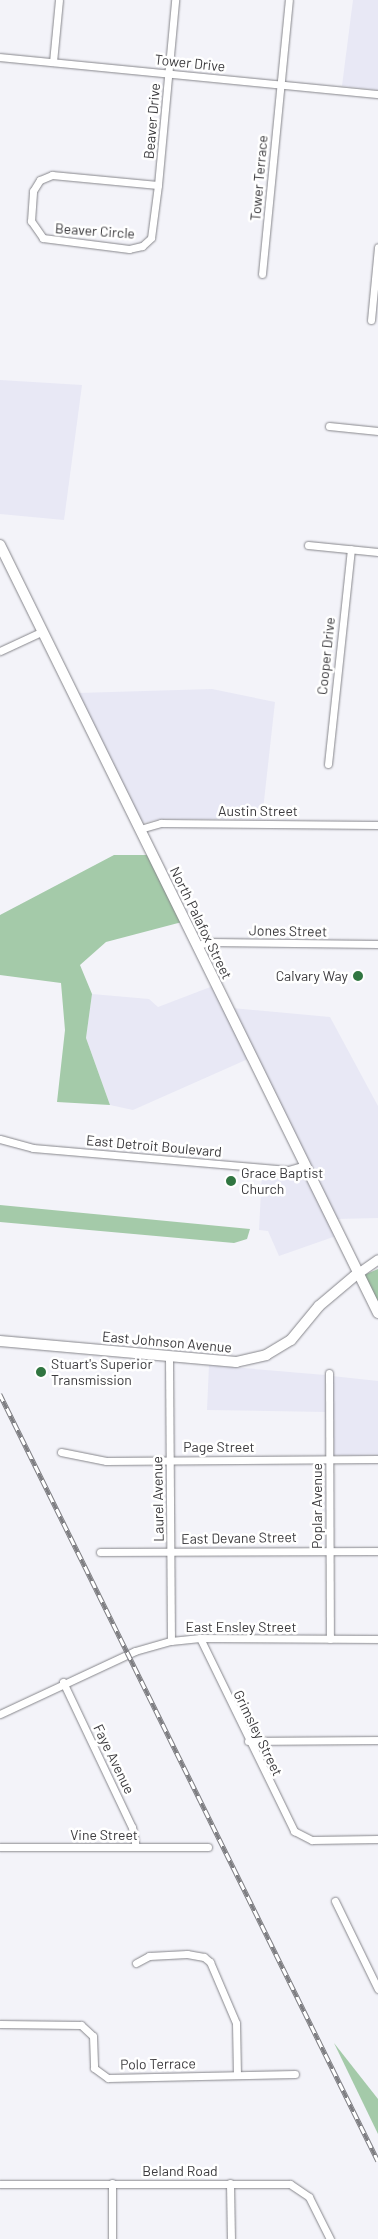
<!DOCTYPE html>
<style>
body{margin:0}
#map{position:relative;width:378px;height:2239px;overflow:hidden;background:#f3f3f9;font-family:Barlow,sans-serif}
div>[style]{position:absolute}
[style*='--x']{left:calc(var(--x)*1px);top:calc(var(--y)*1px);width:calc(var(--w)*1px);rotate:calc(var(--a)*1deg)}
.built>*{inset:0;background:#e8e8f5}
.forest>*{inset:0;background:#a4caa9}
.roads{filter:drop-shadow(0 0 1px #86868b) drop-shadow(0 0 1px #86868b)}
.minor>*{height:7px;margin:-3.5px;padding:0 3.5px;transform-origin:3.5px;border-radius:3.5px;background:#fff}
.tertiary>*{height:9px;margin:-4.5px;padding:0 4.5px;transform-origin:4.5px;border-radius:4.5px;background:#fff}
.secondary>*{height:10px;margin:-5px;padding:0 5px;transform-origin:5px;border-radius:5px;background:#fff}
.rail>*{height:4.5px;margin-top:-2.25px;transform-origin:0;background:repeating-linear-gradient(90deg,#fff 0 8px,#7e7e82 0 16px);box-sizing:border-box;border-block:1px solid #7e7e82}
.dots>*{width:14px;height:14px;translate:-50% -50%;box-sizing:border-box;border:2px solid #fff;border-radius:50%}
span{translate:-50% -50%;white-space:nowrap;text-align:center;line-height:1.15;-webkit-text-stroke:5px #fff;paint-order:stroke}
.street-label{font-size:14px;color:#3c3b3e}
.poi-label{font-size:14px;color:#3c3b3e}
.right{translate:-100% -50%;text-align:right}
.left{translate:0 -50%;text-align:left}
</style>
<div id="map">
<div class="built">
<i style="clip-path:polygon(353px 0,378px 0,378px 90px,342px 86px)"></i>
<i style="clip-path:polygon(0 380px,82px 385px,64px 520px,0 514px)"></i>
<i style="clip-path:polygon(212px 689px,275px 702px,262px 819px,161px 819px,142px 823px,78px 693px)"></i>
<i style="clip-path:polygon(213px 986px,248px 1059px,133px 1110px,110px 1105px,86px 1038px,92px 994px,149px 999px,158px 1007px)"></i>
<i style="clip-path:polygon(232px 1008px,330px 1017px,378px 1106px,378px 1218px,336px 1219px)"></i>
<i style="clip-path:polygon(303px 1171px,336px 1236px,279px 1256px,268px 1231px,259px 1230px,262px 1172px,288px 1174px)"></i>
<i style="clip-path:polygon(209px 1365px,325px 1375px,325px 1412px,207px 1410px)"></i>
<i style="clip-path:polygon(332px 1376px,378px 1381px,378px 1455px,333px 1455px)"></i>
</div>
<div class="forest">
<i style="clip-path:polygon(114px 855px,149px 855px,182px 922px,106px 942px,80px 965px,92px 994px,86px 1038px,110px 1105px,57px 1102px,65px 1030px,61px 983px,0 975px,0 915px)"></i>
<i style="clip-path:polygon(0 1205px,250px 1229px,247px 1239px,234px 1243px,0 1222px)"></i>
<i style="clip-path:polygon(378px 1269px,378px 1304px,364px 1275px)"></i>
<i style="clip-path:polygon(334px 2043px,378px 2099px,378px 2134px)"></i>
</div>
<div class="roads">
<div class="minor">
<i style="--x:0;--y:57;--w:380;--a:5.6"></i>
<i style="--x:53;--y:62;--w:62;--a:-84.5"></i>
<i style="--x:52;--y:175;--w:106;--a:5.4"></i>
<i style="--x:158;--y:185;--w:53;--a:97.5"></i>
<i style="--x:151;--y:238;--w:12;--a:138"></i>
<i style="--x:142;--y:246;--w:13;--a:167"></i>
<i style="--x:129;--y:249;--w:87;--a:-172.7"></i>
<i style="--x:43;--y:238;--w:21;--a:-125"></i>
<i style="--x:31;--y:221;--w:30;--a:-86"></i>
<i style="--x:33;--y:191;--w:13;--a:-58"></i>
<i style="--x:40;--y:180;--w:13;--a:-23"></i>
<i style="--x:158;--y:185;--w:186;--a:-84.7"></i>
<i style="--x:262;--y:274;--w:275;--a:-84.4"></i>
<i style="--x:371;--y:320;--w:73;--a:-84.5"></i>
<i style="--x:329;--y:426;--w:49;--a:5.8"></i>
<i style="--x:308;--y:545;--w:70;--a:5.7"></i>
<i style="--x:0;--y:651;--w:47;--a:-24.9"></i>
<i style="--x:328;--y:764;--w:216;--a:-83.9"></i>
<i style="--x:140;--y:829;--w:22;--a:-16"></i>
<i style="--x:161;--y:823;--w:217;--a:0.5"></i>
<i style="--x:197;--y:945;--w:13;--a:-13"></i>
<i style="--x:210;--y:942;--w:168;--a:0.7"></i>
<i style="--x:0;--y:1139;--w:34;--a:15"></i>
<i style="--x:33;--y:1148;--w:256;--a:4.9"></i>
<i style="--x:288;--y:1170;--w:18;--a:-16"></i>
<i style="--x:169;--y:1357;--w:284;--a:89.6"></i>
<i style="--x:329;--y:1373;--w:266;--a:89.8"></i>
<i style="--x:61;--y:1452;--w:46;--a:11.3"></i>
<i style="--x:106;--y:1461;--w:272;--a:-0.4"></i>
<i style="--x:100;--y:1552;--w:278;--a:-0.2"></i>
<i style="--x:200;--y:1638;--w:215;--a:64"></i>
<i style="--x:294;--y:1831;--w:20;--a:27"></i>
<i style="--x:312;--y:1840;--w:66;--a:-0.9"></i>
<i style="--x:63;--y:1682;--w:161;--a:64.6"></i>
<i style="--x:132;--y:1827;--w:20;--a:79"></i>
<i style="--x:0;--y:1714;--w:149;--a:-25"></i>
<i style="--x:135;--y:1651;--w:37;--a:-16"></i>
<i style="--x:171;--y:1641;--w:29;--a:-6"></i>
<i style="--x:200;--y:1638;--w:178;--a:0.3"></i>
<i style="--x:248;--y:1741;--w:130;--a:-0.4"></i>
<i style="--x:0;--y:1847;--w:208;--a:0"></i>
<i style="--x:335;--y:1901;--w:98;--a:64"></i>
<i style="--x:136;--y:1963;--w:15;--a:-28"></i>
<i style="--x:149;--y:1956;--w:38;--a:-3"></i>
<i style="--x:187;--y:1954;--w:17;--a:10"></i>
<i style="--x:204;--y:1957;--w:8;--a:40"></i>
<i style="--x:210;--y:1962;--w:66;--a:66.9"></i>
<i style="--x:236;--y:2023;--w:52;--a:88.9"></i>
<i style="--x:0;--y:2024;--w:81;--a:0.7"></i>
<i style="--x:81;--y:2025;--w:16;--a:43"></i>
<i style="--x:93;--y:2036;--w:32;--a:88"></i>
<i style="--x:94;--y:2068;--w:17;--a:36"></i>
<i style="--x:108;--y:2078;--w:187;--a:-1.2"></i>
<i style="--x:230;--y:2183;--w:56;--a:89"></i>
<i style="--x:0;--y:2184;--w:290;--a:0"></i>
<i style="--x:290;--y:2184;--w:23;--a:34"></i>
<i style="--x:309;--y:2197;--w:47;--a:63.4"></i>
<i style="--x:112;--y:2239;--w:56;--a:-90"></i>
</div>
<div class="tertiary">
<i style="--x:358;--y:1273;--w:24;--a:-35"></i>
</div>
<div class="secondary">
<i style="--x:0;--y:545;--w:856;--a:63.79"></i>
<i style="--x:0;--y:1341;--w:237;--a:5.1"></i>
<i style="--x:236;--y:1362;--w:31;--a:-13"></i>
<i style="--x:266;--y:1355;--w:29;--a:-31"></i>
<i style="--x:291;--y:1340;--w:44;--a:-50.5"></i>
<i style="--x:319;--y:1306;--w:51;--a:-40.2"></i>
</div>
</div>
<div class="rail">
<i style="--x:0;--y:1394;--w:855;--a:63.76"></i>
</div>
<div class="dots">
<i style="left:358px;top:976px;background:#307541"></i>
<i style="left:231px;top:1181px;background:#307541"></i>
<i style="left:41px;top:1372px;background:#307541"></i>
</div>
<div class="street-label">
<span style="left:190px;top:63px;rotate:6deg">Tower Drive</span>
<span style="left:152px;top:121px;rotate:-85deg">Beaver Drive</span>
<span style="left:259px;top:178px;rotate:-85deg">Tower Terrace</span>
<span style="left:95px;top:231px;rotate:4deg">Beaver Circle</span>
<span style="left:326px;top:656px;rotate:-84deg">Cooper Drive</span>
<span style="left:258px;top:811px">Austin Street</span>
<span style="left:201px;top:923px;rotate:64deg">North Palafox Street</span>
<span style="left:288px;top:931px;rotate:1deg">Jones Street</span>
<span style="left:154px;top:1146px;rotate:5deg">East Detroit Boulevard</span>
<span style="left:167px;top:1342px;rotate:5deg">East Johnson Avenue</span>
<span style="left:219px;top:1447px">Page Street</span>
<span style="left:158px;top:1499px;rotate:-91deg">Laurel Avenue</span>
<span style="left:317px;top:1506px;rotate:-90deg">Poplar Avenue</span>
<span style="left:239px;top:1538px;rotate:-1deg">East Devane Street</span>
<span style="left:241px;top:1627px">East Ensley Street</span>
<span style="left:258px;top:1733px;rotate:64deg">Grimsley Street</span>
<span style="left:114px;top:1759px;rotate:64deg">Faye Avenue</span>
<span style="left:104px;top:1835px">Vine Street</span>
<span style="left:158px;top:2064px;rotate:-1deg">Polo Terrace</span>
<span style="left:180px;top:2171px">Beland Road</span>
</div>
<div class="poi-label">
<span class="right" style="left:348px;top:976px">Calvary Way</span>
<span class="left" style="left:241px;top:1181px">Grace Baptist<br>Church</span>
<span class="left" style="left:51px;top:1372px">Stuart's Superior<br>Transmission</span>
</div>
</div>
